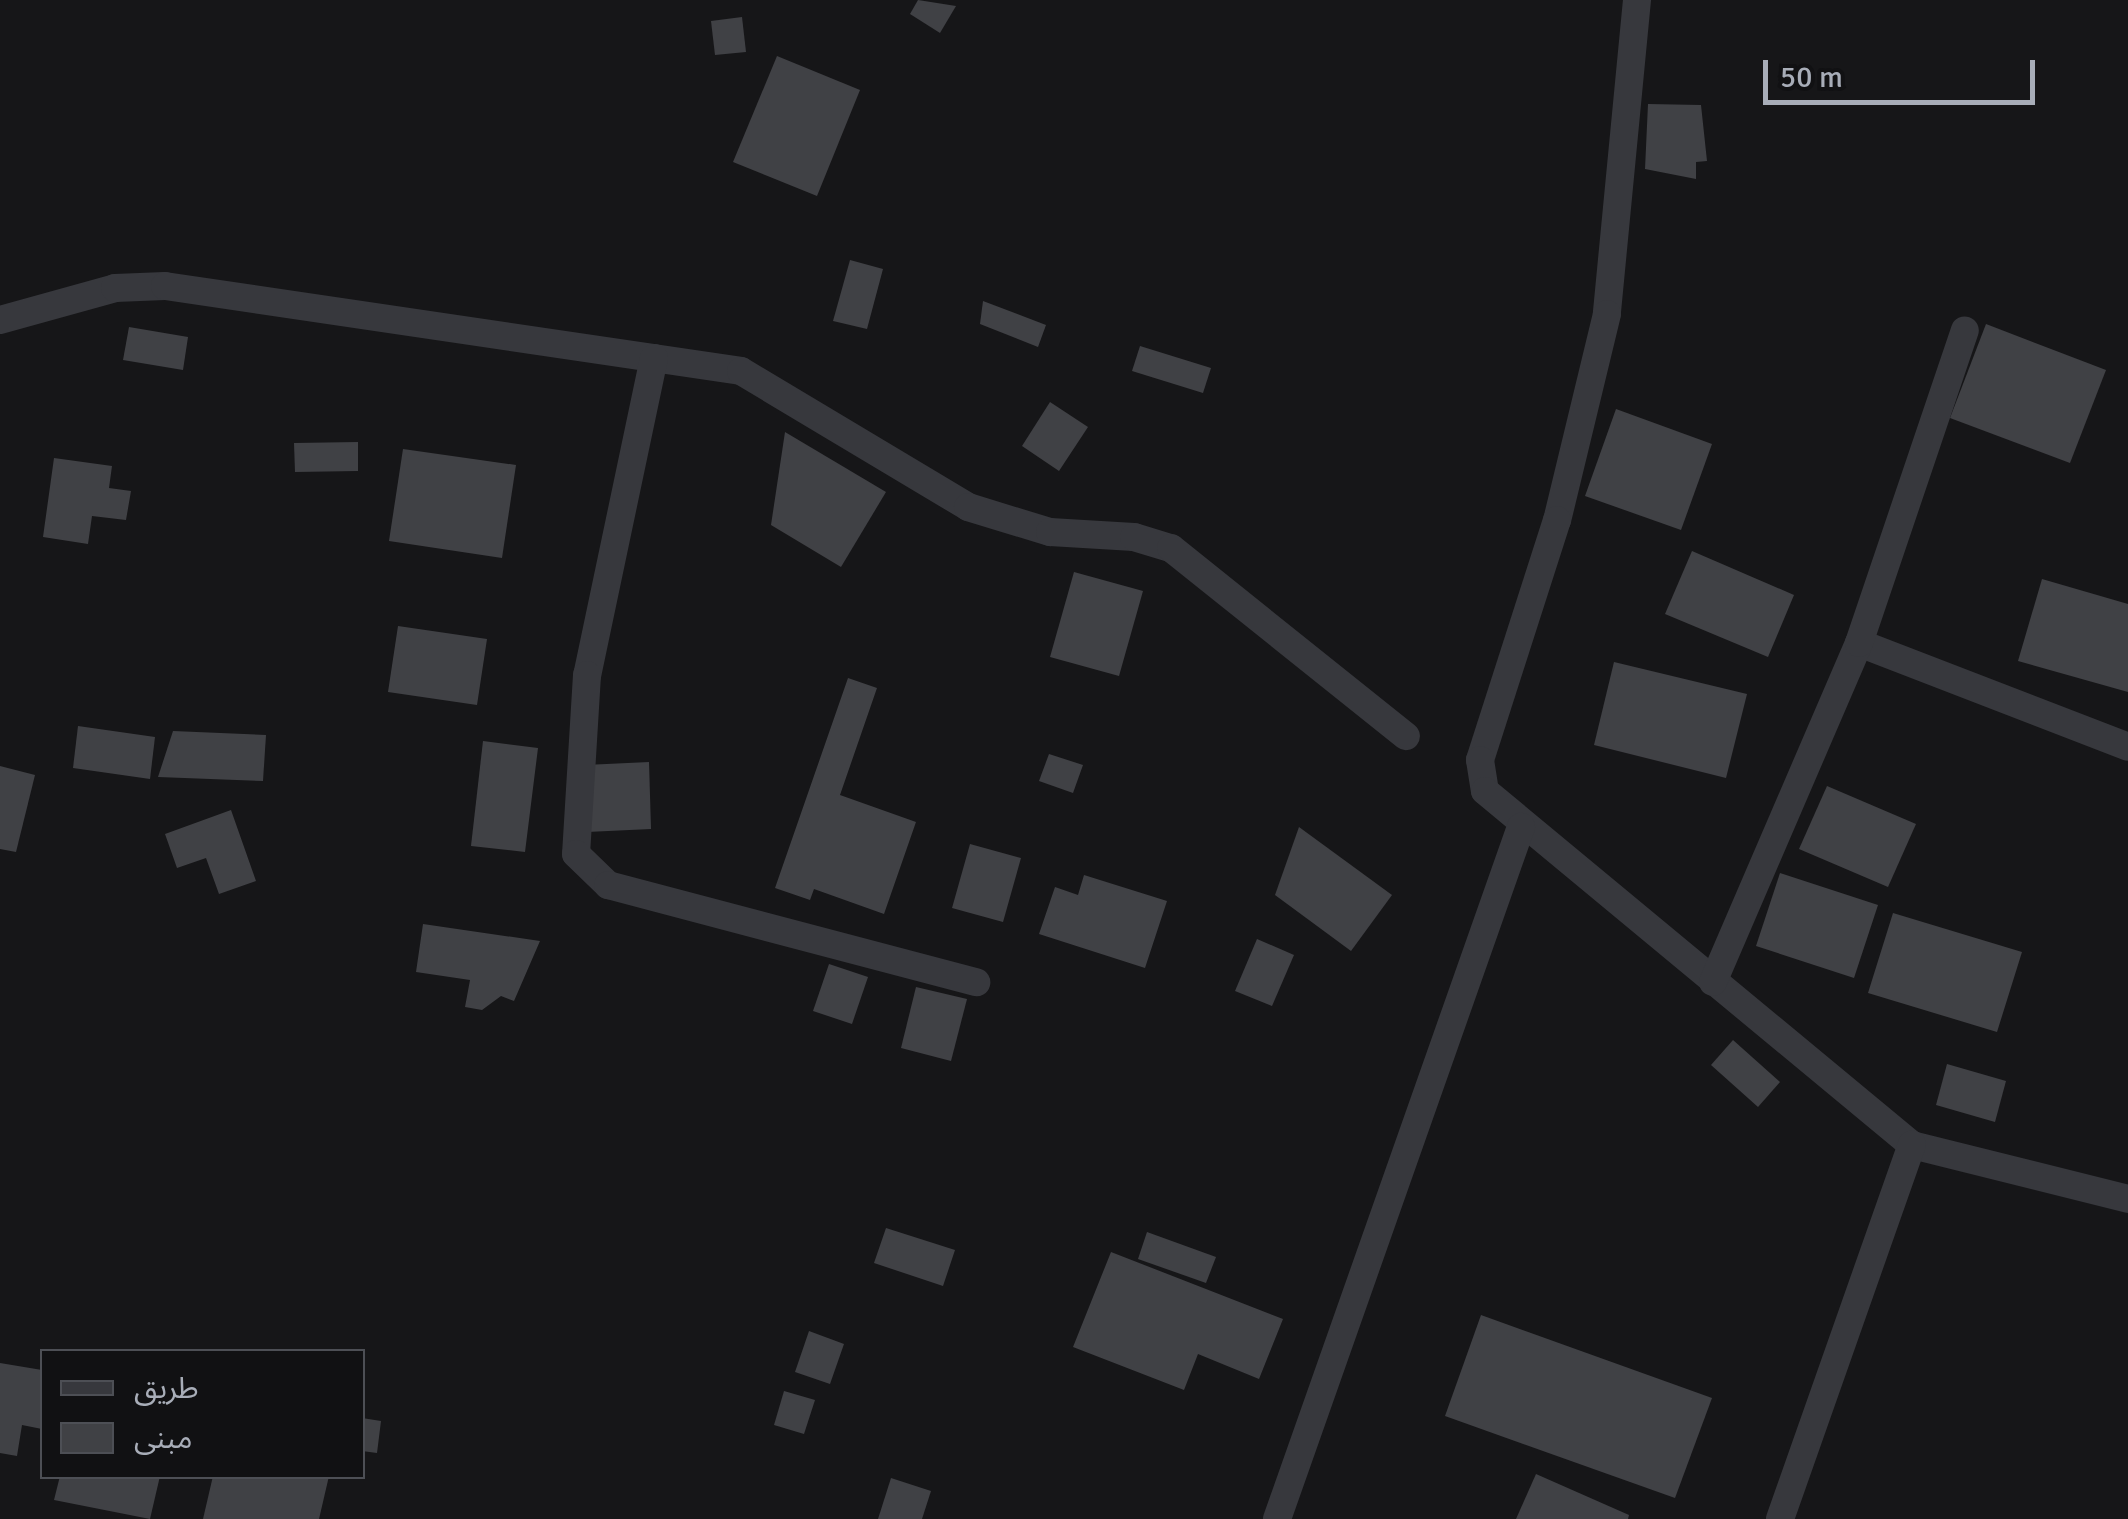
<!DOCTYPE html>
<meta charset="utf-8">
<style>
body{margin:0}
#map{position:relative;width:2128px;height:1519px;overflow:hidden;background:#161618;font-family:Signika,"Noto Sans Arabic",sans-serif}
div>[style]{position:absolute}
[style*='--x']{left:calc(var(--x)*1px);top:calc(var(--y)*1px);width:calc(var(--w)*1px);rotate:calc(var(--a)*1deg)}
.building>*{inset:0;background:#404145}
.minor>*{height:28px;margin:-14px;padding:0 14px;transform-origin:14px;border-radius:14px;background:#37383d}
span{translate:-50% -50%;white-space:nowrap;text-align:center;line-height:1.15;-webkit-text-stroke:10px #111113;paint-order:stroke}
.legend{position:absolute;left:40px;top:1349px;width:325px;height:130px;box-sizing:border-box;background:#111113;border:2px solid #4d4f55;margin:0;padding:12px 18px;list-style:none;font-size:30px;color:#a8adb8}
.legend li{display:flex;align-items:center;gap:20px;height:50px}
.legend b{width:50px;border:2px solid #4d4f55}
.scale{position:absolute;left:1763px;top:60px;width:272px;height:45px;box-sizing:border-box;border:5px solid #a8adb8;border-top:0;padding-left:12px;font-size:30px;line-height:35px;white-space:nowrap;color:#a8adb8;-webkit-text-stroke:8px #111113;paint-order:stroke}
</style>
<div id="map">
<div class="building">
<i style="clip-path:polygon(918px 0,956px 6px,940px 33px,910px 14px)"></i>
<i style="clip-path:polygon(742px 17px,746px 52px,715px 55px,711px 21px)"></i>
<i style="clip-path:polygon(777px 56px,860px 90px,817px 196px,733px 162px)"></i>
<i style="clip-path:polygon(1648px 104px,1701px 105px,1707px 161px,1696px 162px,1696px 179px,1645px 169px)"></i>
<i style="clip-path:polygon(850px 260px,883px 269px,867px 329px,833px 321px)"></i>
<i style="clip-path:polygon(983px 301px,1046px 325px,1038px 347px,980px 324px)"></i>
<i style="clip-path:polygon(1986px 324px,2106px 370px,2070px 463px,1950px 418px)"></i>
<i style="clip-path:polygon(129px 327px,188px 337px,183px 370px,123px 360px)"></i>
<i style="clip-path:polygon(1140px 346px,1211px 368px,1203px 393px,1132px 371px)"></i>
<i style="clip-path:polygon(1050px 402px,1088px 427px,1059px 471px,1022px 446px)"></i>
<i style="clip-path:polygon(1616px 409px,1712px 444px,1681px 530px,1585px 496px)"></i>
<i style="clip-path:polygon(785px 432px,886px 492px,841px 567px,771px 525px)"></i>
<i style="clip-path:polygon(358px 442px,358px 471px,295px 472px,294px 443px)"></i>
<i style="clip-path:polygon(403px 449px,516px 465px,502px 558px,389px 541px)"></i>
<i style="clip-path:polygon(54px 458px,112px 466px,109px 488px,131px 491px,126px 520px,92px 516px,88px 544px,43px 537px)"></i>
<i style="clip-path:polygon(1692px 551px,1794px 595px,1768px 657px,1665px 614px)"></i>
<i style="clip-path:polygon(1074px 572px,1143px 591px,1119px 676px,1050px 657px)"></i>
<i style="clip-path:polygon(2042px 579px,2128px 604px,2128px 692px,2018px 661px)"></i>
<i style="clip-path:polygon(398px 626px,487px 639px,477px 705px,388px 692px)"></i>
<i style="clip-path:polygon(1614px 662px,1747px 694px,1726px 778px,1594px 745px)"></i>
<i style="clip-path:polygon(848px 678px,877px 688px,840px 795px,916px 822px,884px 914px,814px 889px,810px 900px,775px 888px)"></i>
<i style="clip-path:polygon(78px 726px,155px 737px,150px 779px,73px 768px)"></i>
<i style="clip-path:polygon(173px 731px,266px 735px,263px 781px,158px 777px)"></i>
<i style="clip-path:polygon(483px 741px,538px 748px,525px 852px,471px 846px)"></i>
<i style="clip-path:polygon(1049px 754px,1083px 765px,1073px 793px,1039px 781px)"></i>
<i style="clip-path:polygon(649px 762px,651px 829px,587px 832px,585px 765px)"></i>
<i style="clip-path:polygon(0 766px,35px 775px,16px 852px,0 849px)"></i>
<i style="clip-path:polygon(1827px 786px,1916px 824px,1888px 887px,1799px 849px)"></i>
<i style="clip-path:polygon(231px 810px,256px 881px,219px 894px,206px 858px,177px 868px,165px 834px)"></i>
<i style="clip-path:polygon(1299px 827px,1392px 895px,1351px 951px,1275px 895px)"></i>
<i style="clip-path:polygon(970px 844px,1021px 858px,1003px 922px,952px 908px)"></i>
<i style="clip-path:polygon(1780px 873px,1878px 905px,1854px 978px,1756px 946px)"></i>
<i style="clip-path:polygon(1084px 875px,1167px 901px,1145px 968px,1039px 934px,1055px 887px,1078px 895px)"></i>
<i style="clip-path:polygon(1893px 913px,2022px 952px,1997px 1032px,1868px 993px)"></i>
<i style="clip-path:polygon(423px 924px,540px 941px,514px 1001px,501px 996px,482px 1010px,465px 1007px,470px 980px,416px 972px)"></i>
<i style="clip-path:polygon(1257px 939px,1294px 955px,1272px 1006px,1235px 991px)"></i>
<i style="clip-path:polygon(829px 964px,868px 977px,852px 1024px,813px 1011px)"></i>
<i style="clip-path:polygon(916px 987px,967px 999px,951px 1061px,901px 1048px)"></i>
<i style="clip-path:polygon(1733px 1040px,1780px 1082px,1758px 1107px,1711px 1065px)"></i>
<i style="clip-path:polygon(1947px 1064px,2006px 1081px,1995px 1122px,1936px 1105px)"></i>
<i style="clip-path:polygon(886px 1228px,955px 1250px,943px 1286px,874px 1263px)"></i>
<i style="clip-path:polygon(1147px 1232px,1216px 1257px,1206px 1283px,1138px 1259px)"></i>
<i style="clip-path:polygon(1111px 1252px,1283px 1319px,1259px 1379px,1198px 1354px,1184px 1390px,1073px 1347px)"></i>
<i style="clip-path:polygon(1481px 1315px,1712px 1398px,1675px 1498px,1445px 1416px)"></i>
<i style="clip-path:polygon(809px 1331px,844px 1344px,830px 1384px,795px 1372px)"></i>
<i style="clip-path:polygon(0 1363px,42px 1370px,42px 1429px,22px 1425px,17px 1456px,0 1453px)"></i>
<i style="clip-path:polygon(784px 1391px,815px 1400px,804px 1434px,774px 1425px)"></i>
<i style="clip-path:polygon(362px 1418px,381px 1421px,377px 1453px,362px 1451px)"></i>
<i style="clip-path:polygon(1536px 1474px,1629px 1515px,1628px 1519px,1516px 1519px)"></i>
<i style="clip-path:polygon(60px 1476px,160px 1476px,150px 1519px,54px 1500px)"></i>
<i style="clip-path:polygon(213px 1476px,329px 1476px,319px 1519px,203px 1519px)"></i>
<i style="clip-path:polygon(891px 1478px,931px 1491px,922px 1519px,878px 1519px)"></i>
</div>
<div class="minor">
<i style="--x:1637;--y:0;--w:315;--a:95.5"></i>
<i style="--x:1607;--y:314;--w:212;--a:103.6"></i>
<i style="--x:1557;--y:520;--w:252;--a:107.8"></i>
<i style="--x:1480;--y:760;--w:31;--a:81"></i>
<i style="--x:1485;--y:791;--w:555;--a:39.66"></i>
<i style="--x:1912;--y:1145;--w:223;--a:14"></i>
<i style="--x:0;--y:320;--w:119;--a:-15.5"></i>
<i style="--x:115;--y:288;--w:50;--a:-2.3"></i>
<i style="--x:165;--y:286;--w:582;--a:8.39"></i>
<i style="--x:741;--y:371;--w:265;--a:30.9"></i>
<i style="--x:968;--y:507;--w:86;--a:17"></i>
<i style="--x:1050;--y:532;--w:84;--a:3.4"></i>
<i style="--x:1134;--y:537;--w:39;--a:17"></i>
<i style="--x:1171;--y:548;--w:301;--a:38.7"></i>
<i style="--x:654;--y:358;--w:324;--a:101.9"></i>
<i style="--x:587;--y:675;--w:179;--a:93.5"></i>
<i style="--x:576;--y:854;--w:45;--a:44.1"></i>
<i style="--x:608;--y:885;--w:381;--a:14.8"></i>
<i style="--x:1859;--y:643;--w:288;--a:21.1"></i>
<i style="--x:1713;--y:982;--w:369;--a:-66.7"></i>
<i style="--x:1859;--y:643;--w:330;--a:-71.3"></i>
<i style="--x:1277;--y:1519;--w:734;--a:-70.58"></i>
<i style="--x:1780;--y:1519;--w:397;--a:-70.6"></i>
</div>
<ul class="legend">
<li><b style="height:12px;background:#37383d"></b>طريق</li>
<li><b style="height:28px;background:#404145"></b>مبنى</li>
</ul>
<div class="scale">50 m</div>
</div>
